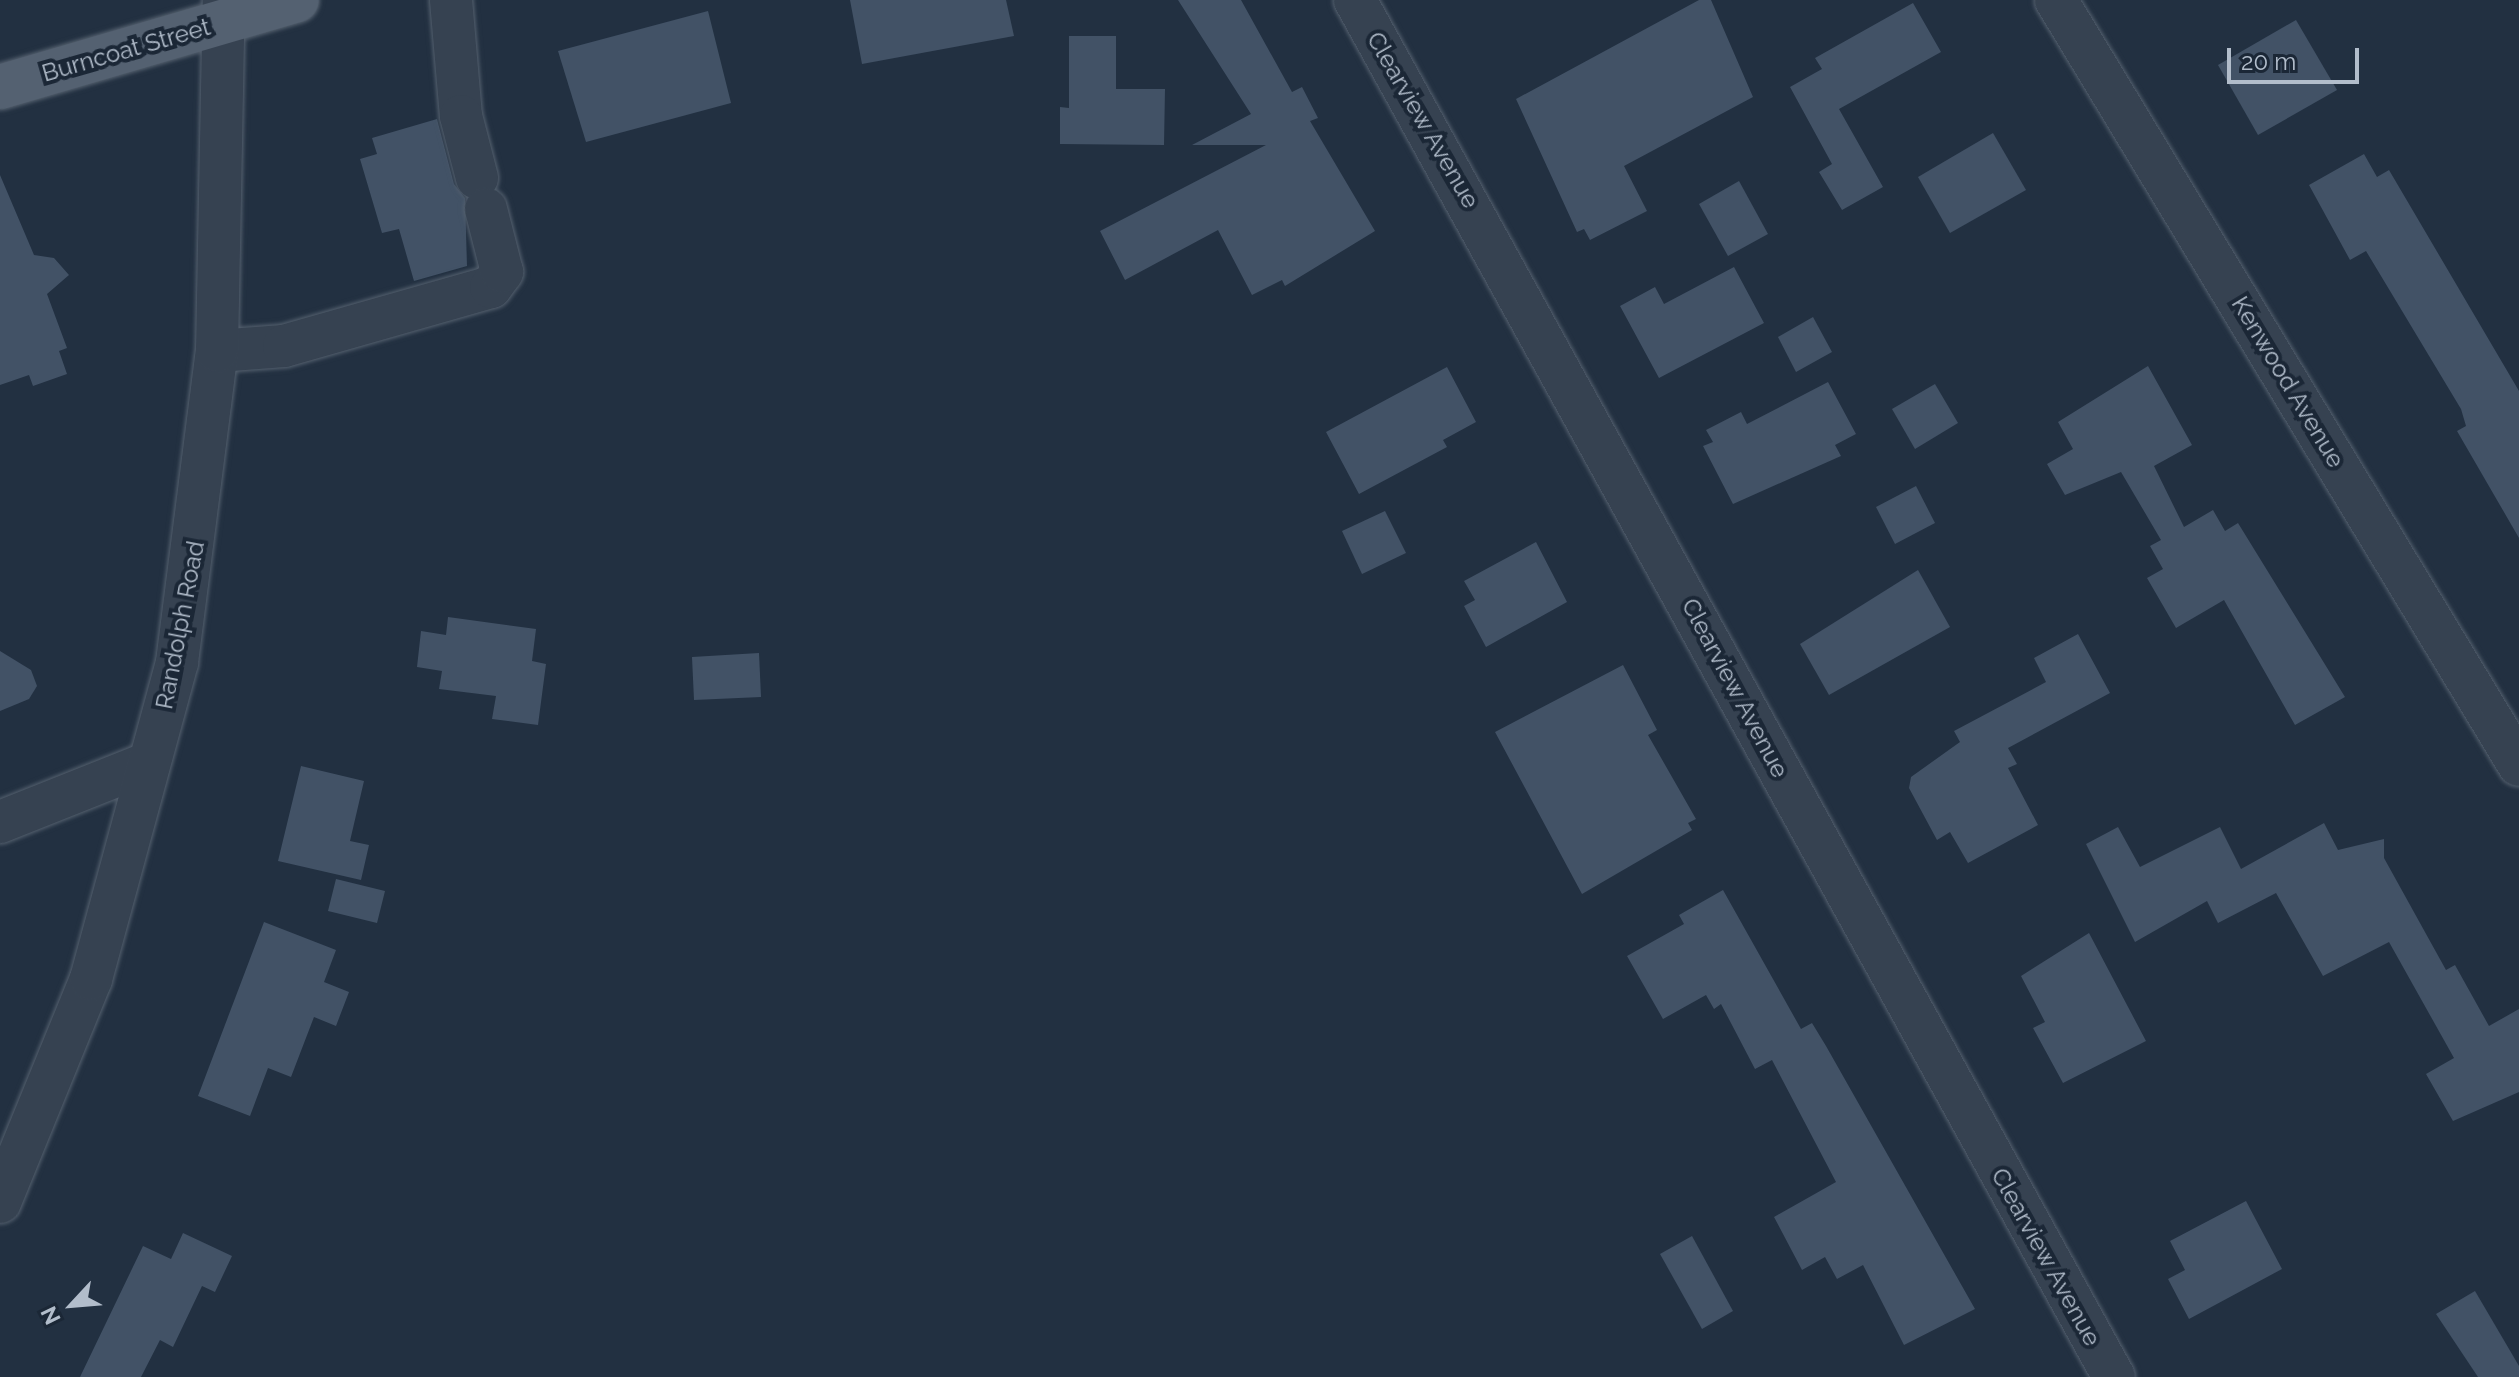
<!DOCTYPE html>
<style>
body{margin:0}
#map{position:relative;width:2519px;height:1377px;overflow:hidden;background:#223041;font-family:Raleway,sans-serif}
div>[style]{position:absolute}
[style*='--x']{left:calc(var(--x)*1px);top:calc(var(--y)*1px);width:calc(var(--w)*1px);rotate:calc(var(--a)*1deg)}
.building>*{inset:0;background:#425266}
.roads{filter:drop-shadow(0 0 2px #54606e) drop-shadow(0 0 2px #54606e)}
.minor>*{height:42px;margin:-21px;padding:0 21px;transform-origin:21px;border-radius:21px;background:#364251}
.major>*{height:44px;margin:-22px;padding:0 22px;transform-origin:22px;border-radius:22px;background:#546171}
span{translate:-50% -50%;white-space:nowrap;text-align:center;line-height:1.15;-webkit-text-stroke:8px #1b2736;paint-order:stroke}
.street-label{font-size:24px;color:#b2bdcb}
.north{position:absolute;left:32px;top:1265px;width:80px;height:80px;-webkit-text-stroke:6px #1b2736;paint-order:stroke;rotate:244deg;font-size:22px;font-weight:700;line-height:32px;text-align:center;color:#b2bdcb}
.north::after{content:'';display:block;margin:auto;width:28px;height:36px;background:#b2bdcb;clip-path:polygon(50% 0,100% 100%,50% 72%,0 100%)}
.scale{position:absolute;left:2227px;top:48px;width:132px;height:36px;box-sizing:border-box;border:4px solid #b2bdcb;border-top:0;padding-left:10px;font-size:24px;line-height:28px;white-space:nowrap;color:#b2bdcb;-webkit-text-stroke:6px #1b2736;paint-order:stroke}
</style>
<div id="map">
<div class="building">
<i style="clip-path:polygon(850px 0,1006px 0,1014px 36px,862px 64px)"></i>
<i style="clip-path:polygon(1178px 0,1241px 0,1292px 92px,1302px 87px,1318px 118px,1310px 121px,1375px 231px,1285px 286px,1282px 280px,1252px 295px,1218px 230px,1125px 280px,1100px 231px,1266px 145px,1192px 145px,1251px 114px)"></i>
<i style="clip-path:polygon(1699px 0,1711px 0,1753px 97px,1624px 166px,1647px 211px,1590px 240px,1584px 229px,1577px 232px,1516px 99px)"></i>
<i style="clip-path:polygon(1913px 3px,1941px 52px,1839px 109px,1883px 187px,1842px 210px,1819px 172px,1832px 164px,1790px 87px,1822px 69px,1815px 58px)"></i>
<i style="clip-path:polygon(708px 11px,731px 103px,586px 142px,558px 51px)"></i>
<i style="clip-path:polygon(2296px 20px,2337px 90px,2258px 135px,2218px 65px)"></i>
<i style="clip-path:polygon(1069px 36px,1116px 36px,1116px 89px,1165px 89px,1164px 145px,1060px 144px,1060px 107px,1069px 108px)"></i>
<i style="clip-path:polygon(437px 119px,454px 184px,465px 198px,467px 266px,414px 281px,399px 229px,382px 233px,360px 159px,377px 154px,372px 138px)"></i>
<i style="clip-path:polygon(1993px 133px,2026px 190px,1950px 233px,1918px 177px)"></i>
<i style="clip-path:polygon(2364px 154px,2377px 177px,2389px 170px,2519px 391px,2519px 538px,2457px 431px,2466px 426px,2461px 409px,2366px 251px,2350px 260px,2309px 185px)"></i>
<i style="clip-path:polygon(0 175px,34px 255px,54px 258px,69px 275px,47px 294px,67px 348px,59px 351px,67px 374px,33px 386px,29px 375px,0 385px)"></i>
<i style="clip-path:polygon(1739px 181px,1768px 234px,1728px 256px,1699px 204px)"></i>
<i style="clip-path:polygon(1734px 267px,1764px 323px,1659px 378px,1620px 306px,1655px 287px,1664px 304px)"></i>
<i style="clip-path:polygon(1813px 317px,1832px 352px,1796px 372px,1778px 337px)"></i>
<i style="clip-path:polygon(2148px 366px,2192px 445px,2154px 466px,2184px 527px,2213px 510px,2225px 531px,2238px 523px,2345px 697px,2295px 725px,2224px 600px,2176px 628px,2147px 578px,2163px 569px,2150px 546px,2161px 540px,2121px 472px,2065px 495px,2047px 464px,2073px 449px,2058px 422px)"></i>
<i style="clip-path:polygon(1447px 367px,1476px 422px,1443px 440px,1447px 447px,1359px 494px,1326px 432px)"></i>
<i style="clip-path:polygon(1828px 382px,1856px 434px,1835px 445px,1841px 456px,1733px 504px,1703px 446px,1713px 442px,1706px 430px,1741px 412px,1747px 424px)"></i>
<i style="clip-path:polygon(1935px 384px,1958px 423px,1915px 449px,1892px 409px)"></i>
<i style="clip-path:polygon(1916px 486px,1935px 523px,1895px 544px,1876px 507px)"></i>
<i style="clip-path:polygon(1385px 511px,1406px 553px,1362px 574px,1342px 531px)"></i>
<i style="clip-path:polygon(1536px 542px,1567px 602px,1486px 647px,1464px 606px,1475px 600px,1464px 581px)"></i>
<i style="clip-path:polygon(1918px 570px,1950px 627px,1829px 695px,1800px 644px)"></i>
<i style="clip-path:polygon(448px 617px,536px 629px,532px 661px,546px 664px,538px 725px,492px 719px,496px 696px,439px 689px,442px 671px,417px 667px,421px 631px,446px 635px)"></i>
<i style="clip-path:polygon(2078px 634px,2110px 693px,2008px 748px,2017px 764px,2008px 768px,2038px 825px,1968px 863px,1950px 832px,1937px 840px,1909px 788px,1911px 777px,1960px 742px,1954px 731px,2046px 682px,2034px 658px)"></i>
<i style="clip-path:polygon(0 651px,31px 670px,37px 686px,29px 699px,0 711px)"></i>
<i style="clip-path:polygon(759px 653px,761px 697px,694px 700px,692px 657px)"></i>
<i style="clip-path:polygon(1623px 665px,1657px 730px,1648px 735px,1696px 819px,1688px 823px,1692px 830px,1582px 894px,1495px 732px)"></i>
<i style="clip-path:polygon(301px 766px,364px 781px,350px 841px,369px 845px,361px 880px,278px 861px)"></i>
<i style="clip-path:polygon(2324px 823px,2338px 850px,2384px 839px,2384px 858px,2446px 970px,2455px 965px,2489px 1026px,2519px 1009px,2519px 1092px,2453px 1121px,2426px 1074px,2454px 1058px,2389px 942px,2323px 976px,2276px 893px,2218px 923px,2207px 901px,2135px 942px,2086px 844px,2118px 827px,2140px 867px,2220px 827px,2241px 869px)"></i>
<i style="clip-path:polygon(336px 879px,385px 891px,377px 923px,328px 911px)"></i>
<i style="clip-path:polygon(1723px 890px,1801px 1029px,1812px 1023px,1826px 1046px,1975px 1309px,1904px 1345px,1863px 1265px,1837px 1279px,1825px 1257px,1802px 1270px,1774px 1217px,1836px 1182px,1772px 1060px,1755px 1069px,1721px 1004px,1714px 1009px,1706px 995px,1663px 1019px,1627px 956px,1684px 924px,1679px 915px)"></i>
<i style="clip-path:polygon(264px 922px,336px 950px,324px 982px,349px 992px,336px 1026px,314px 1017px,291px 1077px,268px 1068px,250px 1116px,198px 1096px)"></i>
<i style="clip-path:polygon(2089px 933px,2146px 1041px,2063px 1083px,2033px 1028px,2045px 1022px,2021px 976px)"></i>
<i style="clip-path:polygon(2246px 1201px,2282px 1269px,2189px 1319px,2168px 1279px,2185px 1270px,2170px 1241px)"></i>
<i style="clip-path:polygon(183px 1233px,232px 1256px,215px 1292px,202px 1286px,173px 1347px,160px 1340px,141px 1377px,80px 1377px,143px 1246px,171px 1259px)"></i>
<i style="clip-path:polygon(1692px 1236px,1733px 1311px,1702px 1329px,1660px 1254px)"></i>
<i style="clip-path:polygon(2475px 1291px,2519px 1366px,2519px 1377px,2478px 1377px,2436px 1314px)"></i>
</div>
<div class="roads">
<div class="minor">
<i style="--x:451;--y:0;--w:116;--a:85.1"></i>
<i style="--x:461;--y:116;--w:64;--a:75.5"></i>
<i style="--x:1355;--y:0;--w:1572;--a:61.14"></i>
<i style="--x:2056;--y:0;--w:894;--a:58.82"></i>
<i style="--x:217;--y:351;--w:67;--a:-4.3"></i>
<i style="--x:284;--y:346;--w:215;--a:-15.9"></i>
<i style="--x:491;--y:287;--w:19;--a:-54"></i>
<i style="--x:502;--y:272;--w:65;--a:-104.3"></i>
<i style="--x:0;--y:822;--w:159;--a:-21.7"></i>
<i style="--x:0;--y:1202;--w:241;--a:-67.8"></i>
<i style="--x:91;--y:979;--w:328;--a:-74.8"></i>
<i style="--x:177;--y:662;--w:314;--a:-82.7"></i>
<i style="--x:217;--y:351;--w:351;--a:-88.9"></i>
</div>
<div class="major">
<i style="--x:0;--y:87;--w:309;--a:-16.3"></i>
</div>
</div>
<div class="street-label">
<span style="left:126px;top:50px;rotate:-16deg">Burncoat Street</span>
<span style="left:1423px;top:120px;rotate:60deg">Clearview Avenue</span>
<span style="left:2288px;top:382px;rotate:59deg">Kenwood Avenue</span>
<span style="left:180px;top:625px;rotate:-79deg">Randolph Road</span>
<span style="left:1735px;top:688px;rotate:62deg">Clearview Avenue</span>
<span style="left:2046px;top:1257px;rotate:61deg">Clearview Avenue</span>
</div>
<div class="north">N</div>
<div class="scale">20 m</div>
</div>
